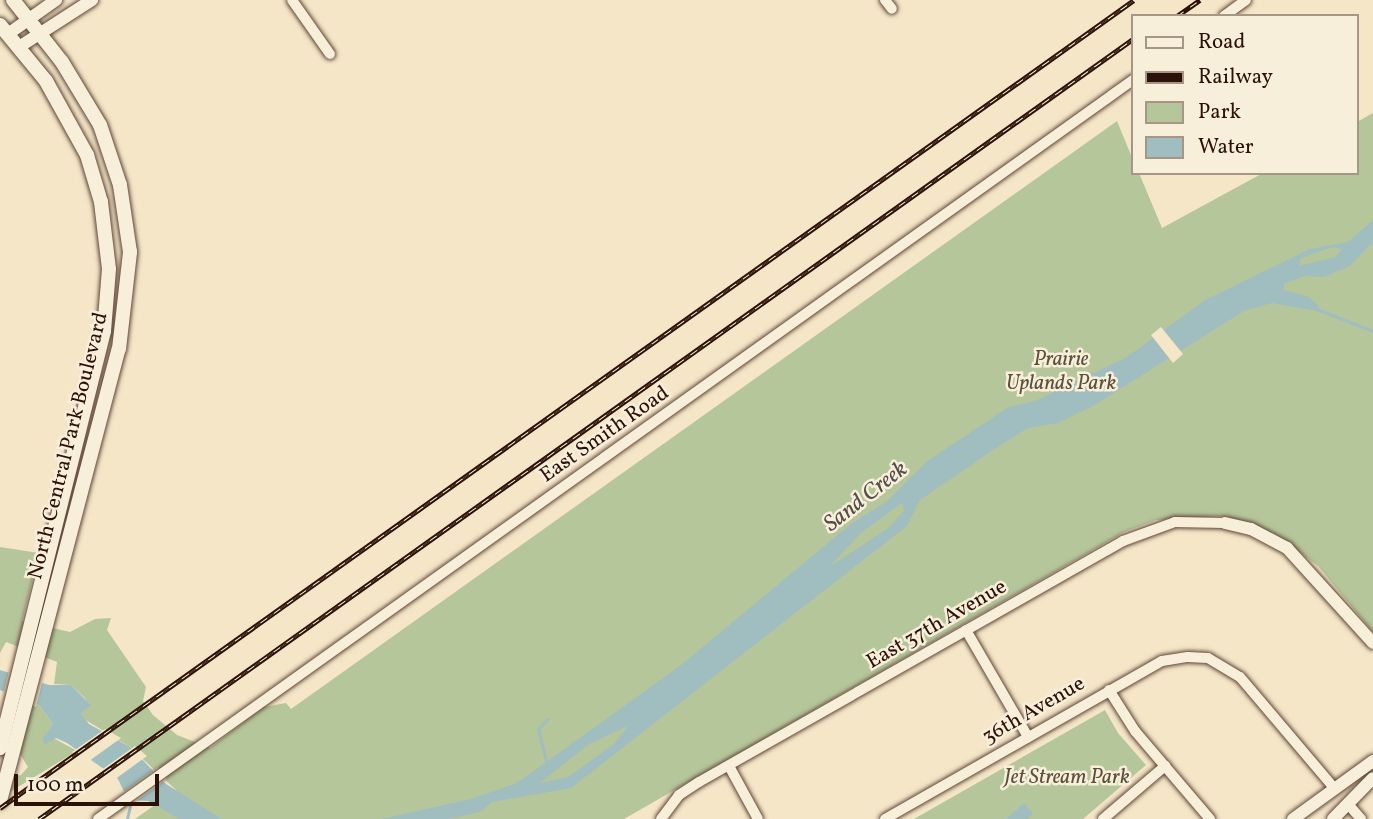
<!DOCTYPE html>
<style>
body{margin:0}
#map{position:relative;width:1373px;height:819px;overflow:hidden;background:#f5e6c8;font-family:Vollkorn,serif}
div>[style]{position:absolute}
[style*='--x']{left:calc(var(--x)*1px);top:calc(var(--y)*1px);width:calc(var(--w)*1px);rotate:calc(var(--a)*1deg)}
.green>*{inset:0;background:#b6c69b}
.water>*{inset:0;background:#a0bdc0}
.pier>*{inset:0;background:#f5e6c8}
.stream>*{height:2.5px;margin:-1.25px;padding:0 1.25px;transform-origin:1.25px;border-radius:1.25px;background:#a0bdc0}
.roads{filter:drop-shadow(0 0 2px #5e4637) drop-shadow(0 0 2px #5e4637)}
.minor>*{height:10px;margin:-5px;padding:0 5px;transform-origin:5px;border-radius:5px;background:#f8efdb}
.tertiary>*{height:12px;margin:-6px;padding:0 6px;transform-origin:6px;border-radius:6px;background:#f8efdb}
.secondary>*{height:14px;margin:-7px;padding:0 7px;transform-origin:7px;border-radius:7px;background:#f8efdb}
.rail>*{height:5px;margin-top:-2.5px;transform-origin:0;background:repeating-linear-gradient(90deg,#f8efdb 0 8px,#2b1107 0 16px);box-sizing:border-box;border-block:2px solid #2b1107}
span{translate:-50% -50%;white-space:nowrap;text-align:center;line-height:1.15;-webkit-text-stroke:5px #f8efdb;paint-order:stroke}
.park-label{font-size:21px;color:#5c503b;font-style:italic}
.street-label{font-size:21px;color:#2b1107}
.water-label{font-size:23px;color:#544d48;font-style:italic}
.legend{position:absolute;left:1131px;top:14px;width:228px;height:161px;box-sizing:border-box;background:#f8efdb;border:2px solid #a69686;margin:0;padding:9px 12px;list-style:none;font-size:21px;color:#2b1107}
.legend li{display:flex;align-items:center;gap:14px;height:35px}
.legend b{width:35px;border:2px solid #a69686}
.scale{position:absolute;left:14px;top:774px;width:145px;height:32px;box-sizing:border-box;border:4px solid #2b1107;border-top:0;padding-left:9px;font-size:21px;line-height:24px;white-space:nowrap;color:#2b1107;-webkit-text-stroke:5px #f8efdb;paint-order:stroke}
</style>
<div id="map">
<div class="green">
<i style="clip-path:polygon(1373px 113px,1373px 632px,1318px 566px,1277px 535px,1221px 516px,1156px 520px,1124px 532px,624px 819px,135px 819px,176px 790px,130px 747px,84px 719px,81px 714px,90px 705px,84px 697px,71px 685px,54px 684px,57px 662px,6px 642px,0 653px,0 547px,39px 553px,22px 621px,70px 632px,95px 619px,111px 618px,107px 630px,146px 687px,143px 701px,153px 715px,177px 735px,210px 748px,264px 707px,286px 703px,291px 709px,1117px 121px,1133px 160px,1133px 173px,1139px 173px,1162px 228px,1263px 173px,1357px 173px,1357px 122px)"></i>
<i style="clip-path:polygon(31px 702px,39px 705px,53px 724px,48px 735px,77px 751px,0 798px,0 779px,21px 775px,28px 767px,17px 749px)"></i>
<i style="clip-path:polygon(1105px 710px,1118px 733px,1146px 765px,1083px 819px,914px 819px)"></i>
</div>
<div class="water">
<i style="clip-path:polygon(evenodd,1373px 220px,1373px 242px,1350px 266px,1324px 277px,1305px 276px,1284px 284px,1284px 290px,1309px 297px,1319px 306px,1317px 311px,1272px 303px,1244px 311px,1093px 406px,1058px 423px,1028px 428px,993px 450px,920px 500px,907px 526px,571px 788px,492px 802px,480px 812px,448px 819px,381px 819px,471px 799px,517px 783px,681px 665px,852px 523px,886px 502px,926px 462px,1009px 407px,1035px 401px,1127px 357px,1205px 300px,1310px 249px,1348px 242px,1373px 220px,1332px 247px,1342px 249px,1335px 257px,1299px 266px,1301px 258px,1332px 247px,1373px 220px,902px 503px,904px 511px,887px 529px,829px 567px,861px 533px,902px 503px,1373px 220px,628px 726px,614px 744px,568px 777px,540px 783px,589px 744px,628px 726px)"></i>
<i style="clip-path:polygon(0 670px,49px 685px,71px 685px,91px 705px,81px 714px,89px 724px,130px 747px,166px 784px,222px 819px,179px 819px,148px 801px,128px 800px,118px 779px,67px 743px,56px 738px,44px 745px,43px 738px,53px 724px,39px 705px,0 690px)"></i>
<i style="clip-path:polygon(1024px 803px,1033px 814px,1027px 819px,1006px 819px)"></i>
</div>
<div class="pier">
<i style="clip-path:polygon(1161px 327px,1183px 354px,1173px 363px,1151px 335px)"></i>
<i style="clip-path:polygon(9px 671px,43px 679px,36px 707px,3px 695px)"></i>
<i style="clip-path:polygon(105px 729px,121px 738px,85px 764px,72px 752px)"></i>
<i style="clip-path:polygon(135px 746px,147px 756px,114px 780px,100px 771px)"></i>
<i style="clip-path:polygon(158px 767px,167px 779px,132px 804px,126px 803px,122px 793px)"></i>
</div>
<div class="stream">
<i style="--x:1317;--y:309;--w:60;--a:21.4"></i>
<i style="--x:547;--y:765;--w:37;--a:-104"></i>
<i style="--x:538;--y:729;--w:14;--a:-45"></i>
<i style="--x:127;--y:819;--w:22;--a:-77"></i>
</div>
<div class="roads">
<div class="minor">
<i style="--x:292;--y:0;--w:66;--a:54.9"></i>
<i style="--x:885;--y:0;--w:11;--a:52"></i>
<i style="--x:1224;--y:16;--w:27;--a:-36"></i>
<i style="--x:966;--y:630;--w:124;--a:59.9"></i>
<i style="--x:1109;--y:690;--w:49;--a:57.6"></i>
<i style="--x:1135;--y:731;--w:116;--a:49.6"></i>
<i style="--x:729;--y:766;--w:60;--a:61.3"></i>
<i style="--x:1348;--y:804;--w:20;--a:49"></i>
<i style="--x:98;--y:819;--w:1272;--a:-35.53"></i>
<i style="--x:661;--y:819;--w:30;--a:-53"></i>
<i style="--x:679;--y:795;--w:24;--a:-33"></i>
<i style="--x:699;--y:782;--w:488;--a:-29.6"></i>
<i style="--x:1123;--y:541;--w:55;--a:-20.1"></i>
<i style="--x:1175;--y:522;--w:50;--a:1.1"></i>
<i style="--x:885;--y:819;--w:319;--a:-29.7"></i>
<i style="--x:1162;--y:661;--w:26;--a:-9"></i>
<i style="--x:1188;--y:657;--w:20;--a:3"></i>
<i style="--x:1208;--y:658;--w:37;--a:31"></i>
<i style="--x:1240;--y:677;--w:147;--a:49.7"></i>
<i style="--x:1103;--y:819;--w:82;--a:-40.5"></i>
</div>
<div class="tertiary">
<i style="--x:8;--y:34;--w:59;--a:-35.3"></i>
<i style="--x:19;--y:47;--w:87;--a:-32.8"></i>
<i style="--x:1225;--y:523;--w:27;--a:13"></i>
<i style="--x:1251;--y:529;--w:41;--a:27.8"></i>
<i style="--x:1287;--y:548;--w:128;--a:47.8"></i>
<i style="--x:1293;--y:819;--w:99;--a:-35.9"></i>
<i style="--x:1333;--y:819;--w:57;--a:-45.7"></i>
</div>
<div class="secondary">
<i style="--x:0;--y:25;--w:72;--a:50.6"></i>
<i style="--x:46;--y:81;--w:85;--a:61"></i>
<i style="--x:87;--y:155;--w:49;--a:73.4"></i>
<i style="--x:101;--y:202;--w:67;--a:83.2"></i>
<i style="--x:109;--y:269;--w:62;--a:94.6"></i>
<i style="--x:104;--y:331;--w:430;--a:104"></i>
<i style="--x:0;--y:801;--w:467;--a:-75.3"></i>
<i style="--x:119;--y:349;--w:98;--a:-83.5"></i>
<i style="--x:130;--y:252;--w:68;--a:-98.5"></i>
<i style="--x:120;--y:185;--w:63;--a:-108.4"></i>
<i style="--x:100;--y:125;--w:74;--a:-121.1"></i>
<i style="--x:62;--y:62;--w:79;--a:-128.3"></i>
</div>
</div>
<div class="rail">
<i style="--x:1177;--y:16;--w:28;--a:-35"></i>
<i style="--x:0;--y:808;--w:1392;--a:-35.47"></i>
<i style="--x:39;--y:819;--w:1344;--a:-35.49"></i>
</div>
<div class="park-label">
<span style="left:1061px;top:372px">Prairie<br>Uplands Park</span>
<span style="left:1067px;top:778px">Jet Stream Park</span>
</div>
<div class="street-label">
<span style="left:605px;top:435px;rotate:-35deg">East Smith Road</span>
<span style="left:69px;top:446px;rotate:-76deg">North Central Park Boulevard</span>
<span style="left:937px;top:625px;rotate:-30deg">East 37th Avenue</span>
<span style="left:1034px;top:711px;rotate:-30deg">36th Avenue</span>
</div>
<div class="water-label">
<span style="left:866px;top:497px;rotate:-38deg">Sand Creek</span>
</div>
<ul class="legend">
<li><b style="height:9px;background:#f8efdb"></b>Road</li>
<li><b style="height:9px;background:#2b1107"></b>Railway</li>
<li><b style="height:19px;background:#b6c69b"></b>Park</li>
<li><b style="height:19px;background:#a0bdc0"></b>Water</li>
</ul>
<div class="scale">100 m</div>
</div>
